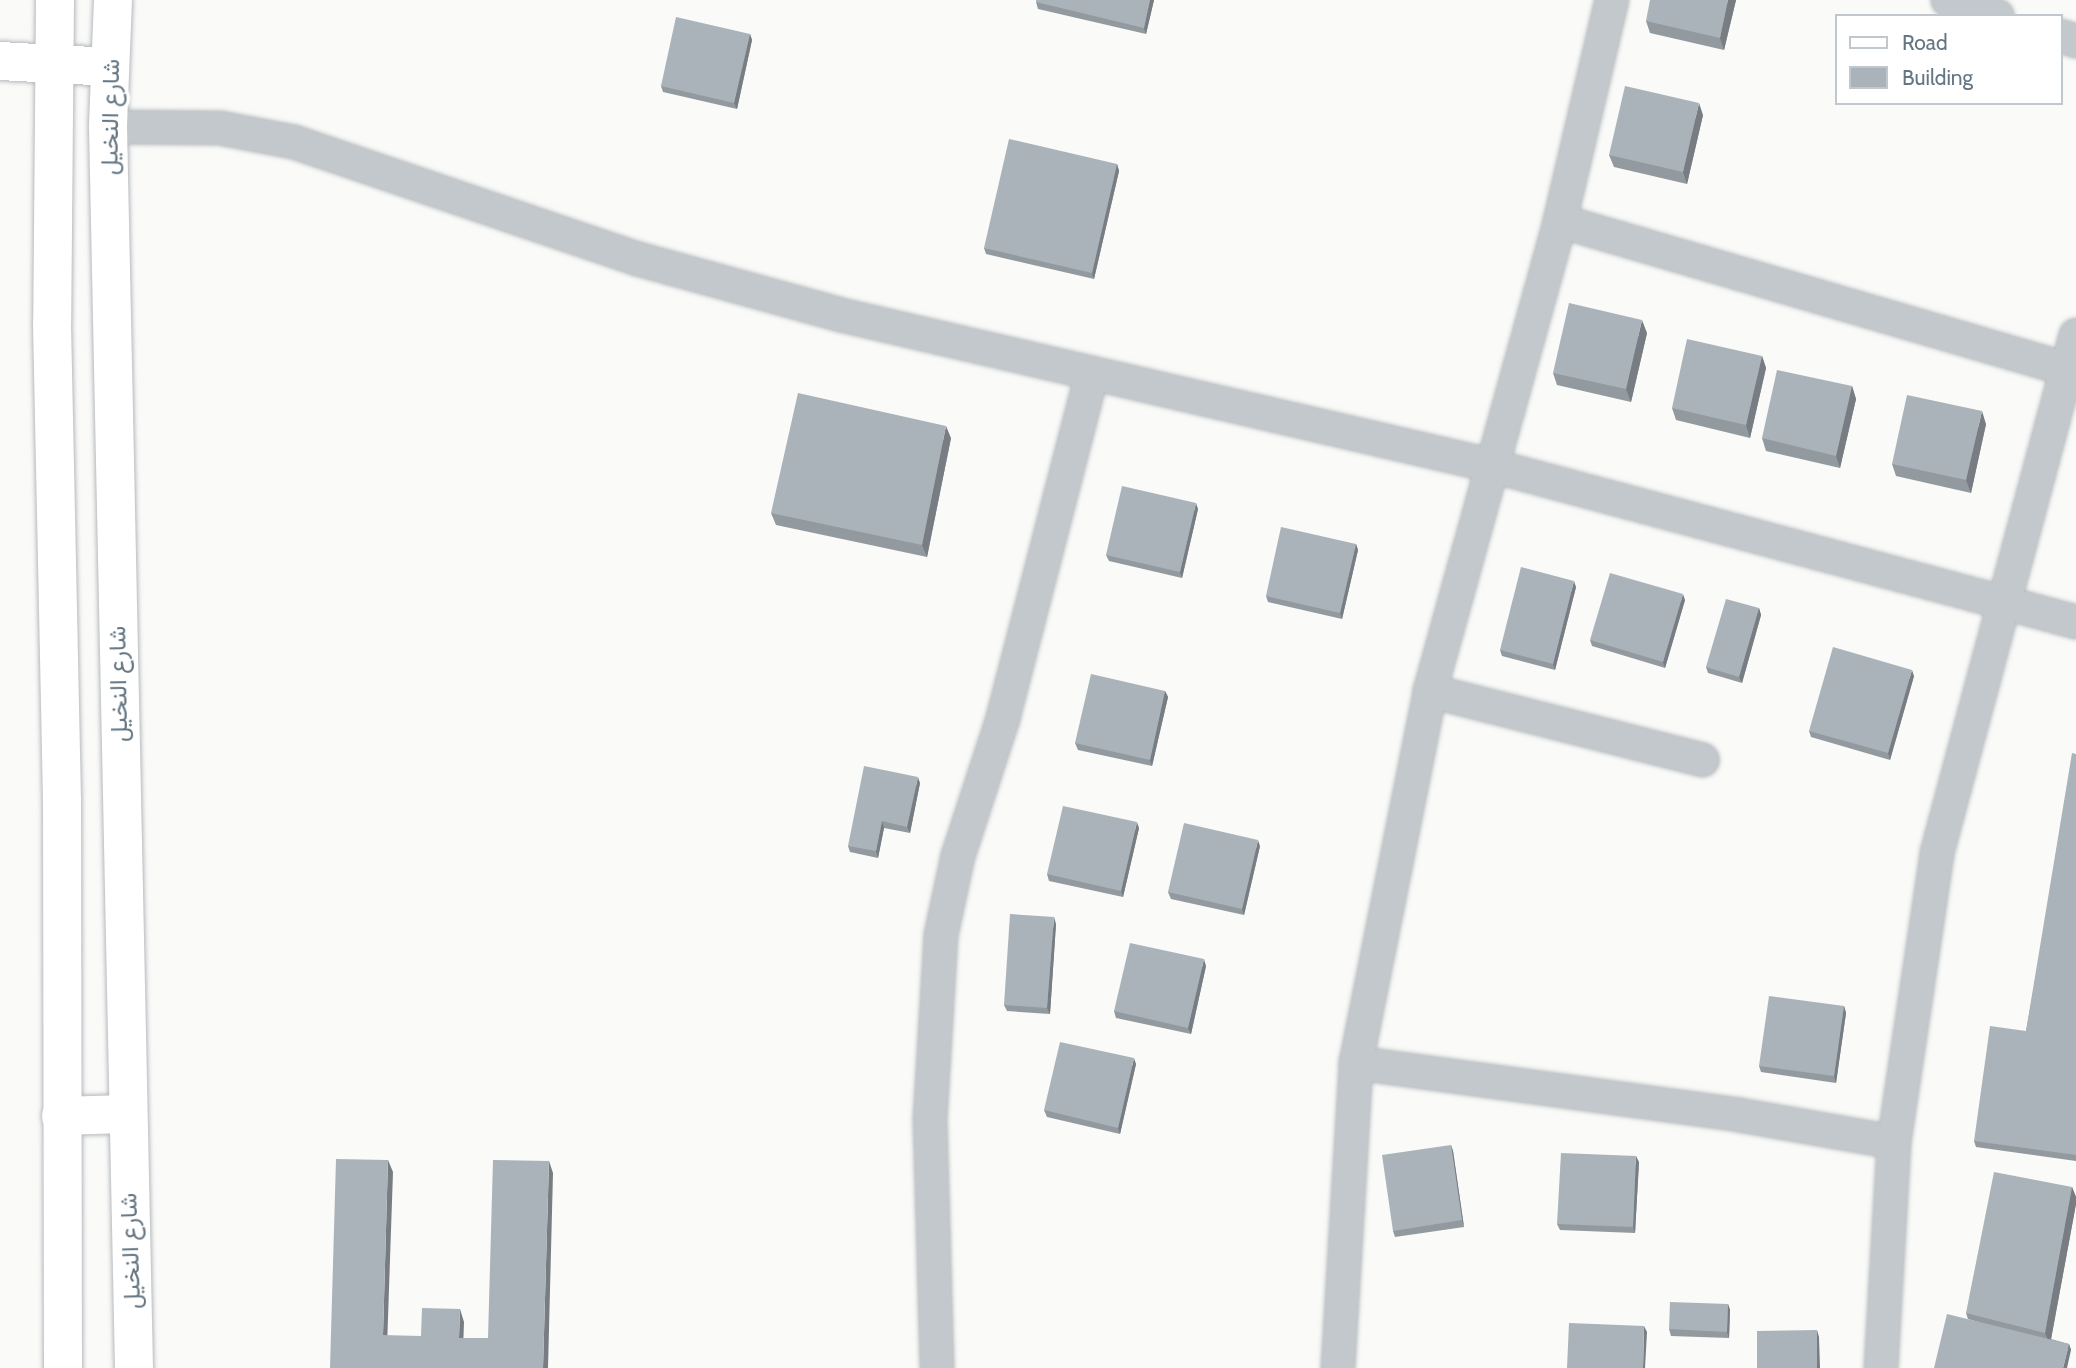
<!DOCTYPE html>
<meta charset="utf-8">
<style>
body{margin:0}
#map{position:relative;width:2076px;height:1368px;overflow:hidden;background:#fafaf8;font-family:Cabin,Vazirmatn,sans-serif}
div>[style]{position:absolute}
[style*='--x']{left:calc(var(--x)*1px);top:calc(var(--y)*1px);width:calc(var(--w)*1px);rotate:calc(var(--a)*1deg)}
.roads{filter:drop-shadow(0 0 2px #b5babe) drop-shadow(0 0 2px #b5babe)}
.minor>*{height:32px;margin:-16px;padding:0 16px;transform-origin:16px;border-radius:16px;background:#c3c8cc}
.primary>*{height:38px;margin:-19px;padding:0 19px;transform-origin:19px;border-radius:19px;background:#fff}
.wall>*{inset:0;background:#929a9f}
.shaded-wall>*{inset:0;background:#777d82}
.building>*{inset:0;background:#aab3b9}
span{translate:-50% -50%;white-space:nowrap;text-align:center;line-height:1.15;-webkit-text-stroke:7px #fff;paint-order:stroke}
.street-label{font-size:24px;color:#657683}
.legend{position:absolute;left:1835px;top:14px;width:228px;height:91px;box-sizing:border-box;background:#fff;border:2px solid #c1c8cd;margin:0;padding:9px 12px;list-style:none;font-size:21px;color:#657683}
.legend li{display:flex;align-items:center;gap:14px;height:35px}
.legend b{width:35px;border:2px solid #c1c8cd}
</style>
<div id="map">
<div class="roads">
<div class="minor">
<i style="--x:1948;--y:0;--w:52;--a:18.1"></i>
<i style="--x:2060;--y:36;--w:17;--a:17"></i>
<i style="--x:108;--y:127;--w:112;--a:0.5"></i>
<i style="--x:220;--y:128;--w:75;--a:10.7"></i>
<i style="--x:294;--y:142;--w:363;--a:18.8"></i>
<i style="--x:638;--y:259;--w:211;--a:15.4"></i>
<i style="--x:841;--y:315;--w:665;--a:13.03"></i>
<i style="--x:1489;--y:465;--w:608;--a:14.97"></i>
<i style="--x:1560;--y:221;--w:527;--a:16.3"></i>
<i style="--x:1430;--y:691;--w:281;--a:14.2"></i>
<i style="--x:1356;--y:1063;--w:387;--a:7.7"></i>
<i style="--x:1739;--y:1115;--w:157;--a:9.9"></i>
<i style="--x:937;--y:1368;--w:248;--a:-91.6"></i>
<i style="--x:930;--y:1120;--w:185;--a:-86.6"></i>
<i style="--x:941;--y:935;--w:81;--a:-77.9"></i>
<i style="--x:958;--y:856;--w:145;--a:-71.9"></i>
<i style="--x:1003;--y:718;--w:354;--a:-75.5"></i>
<i style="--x:1338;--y:1368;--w:306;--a:-86.6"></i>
<i style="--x:1356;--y:1063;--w:379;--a:-78.7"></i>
<i style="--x:1430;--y:691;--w:488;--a:-74.5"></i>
<i style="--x:1560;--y:221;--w:227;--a:-76.8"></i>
<i style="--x:1881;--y:1368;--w:226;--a:-86.7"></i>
<i style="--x:1894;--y:1142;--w:292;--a:-81.5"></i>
<i style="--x:1937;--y:853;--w:536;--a:-74.98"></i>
</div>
<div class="primary">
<i style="--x:55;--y:0;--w:323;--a:90.5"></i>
<i style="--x:52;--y:323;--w:478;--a:88.8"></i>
<i style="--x:62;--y:801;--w:567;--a:89.9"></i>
<i style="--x:113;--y:0;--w:127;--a:92.3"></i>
<i style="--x:108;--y:127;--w:1241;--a:88.8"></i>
<i style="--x:0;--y:61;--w:110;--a:3.1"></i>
<i style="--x:61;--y:1116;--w:64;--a:-1.8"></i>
</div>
</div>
<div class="wall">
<i style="clip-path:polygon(1154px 0,1146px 34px,1038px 9px,1036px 2px)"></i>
<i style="clip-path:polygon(1736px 0,1724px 50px,1650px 33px,1646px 21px)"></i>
<i style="clip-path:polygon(750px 34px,752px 40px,737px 109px,663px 92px,661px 86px)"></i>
<i style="clip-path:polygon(1703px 115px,1687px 184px,1614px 167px,1609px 155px)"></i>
<i style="clip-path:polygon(1117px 164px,1119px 171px,1094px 279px,986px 254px,984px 248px)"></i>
<i style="clip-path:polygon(1647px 333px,1631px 402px,1557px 385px,1553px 373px)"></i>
<i style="clip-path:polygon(1762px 356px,1766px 368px,1750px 438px,1676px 420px,1672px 408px)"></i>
<i style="clip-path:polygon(1852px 386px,1856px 399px,1840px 468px,1766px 451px,1762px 438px)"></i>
<i style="clip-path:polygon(1986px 424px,1971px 493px,1896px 476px,1892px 464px)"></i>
<i style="clip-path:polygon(951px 438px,927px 557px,776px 525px,771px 513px)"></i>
<i style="clip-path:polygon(1198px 509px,1182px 578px,1109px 561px,1106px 555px)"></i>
<i style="clip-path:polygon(1356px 544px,1358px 550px,1342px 619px,1268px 602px,1266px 596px)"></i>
<i style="clip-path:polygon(1576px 587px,1555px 670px,1502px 656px,1500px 650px)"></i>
<i style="clip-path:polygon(1685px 600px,1665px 668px,1592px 646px,1590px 640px)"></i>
<i style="clip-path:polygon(1759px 608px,1761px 615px,1742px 683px,1708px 673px,1706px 667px)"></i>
<i style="clip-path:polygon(1914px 676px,1890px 760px,1811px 737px,1809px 731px)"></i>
<i style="clip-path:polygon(1165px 691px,1168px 697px,1152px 766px,1078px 750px,1075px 743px)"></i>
<i style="clip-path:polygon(2076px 754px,2076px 1161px,1976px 1147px,1974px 1141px,2026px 1031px)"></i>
<i style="clip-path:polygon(920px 783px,910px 833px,884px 828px,878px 858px,850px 852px,848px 846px)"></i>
<i style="clip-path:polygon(1139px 828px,1123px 897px,1049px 881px,1047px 874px)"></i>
<i style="clip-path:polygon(1260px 846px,1244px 915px,1171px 899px,1168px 892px)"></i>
<i style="clip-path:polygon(1056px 924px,1050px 1014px,1007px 1011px,1004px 1005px)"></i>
<i style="clip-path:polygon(1206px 966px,1191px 1034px,1116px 1018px,1114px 1011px)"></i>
<i style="clip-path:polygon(1844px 1006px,1846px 1013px,1836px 1083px,1761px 1072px,1759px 1066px)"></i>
<i style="clip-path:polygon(1136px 1064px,1120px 1134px,1047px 1117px,1044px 1110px)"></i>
<i style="clip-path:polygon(1451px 1145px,1453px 1151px,1464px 1227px,1395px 1237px,1393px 1231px)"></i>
<i style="clip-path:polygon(1639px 1162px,1635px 1233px,1560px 1230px,1557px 1224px)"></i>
<i style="clip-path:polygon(2072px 1187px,2076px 1197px,2076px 1204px,2051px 1339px,2069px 1344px,2071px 1350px,1968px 1319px,1966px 1313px)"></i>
<i style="clip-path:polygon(1728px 1304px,1730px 1310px,1729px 1338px,1671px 1336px,1669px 1329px)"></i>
</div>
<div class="shaded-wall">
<i style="clip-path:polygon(1150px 0,1154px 0,1146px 34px,1144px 28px)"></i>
<i style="clip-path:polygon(1728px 0,1736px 0,1724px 50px,1720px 38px)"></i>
<i style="clip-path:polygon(750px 34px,752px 40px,737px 109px,734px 103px)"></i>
<i style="clip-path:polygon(1699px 103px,1703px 115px,1687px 184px,1683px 172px)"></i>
<i style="clip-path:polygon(1117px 164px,1119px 171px,1094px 279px,1092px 273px)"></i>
<i style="clip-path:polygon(1642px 320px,1647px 333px,1631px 402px,1626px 389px)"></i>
<i style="clip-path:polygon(1762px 356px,1766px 368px,1750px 438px,1746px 425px)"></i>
<i style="clip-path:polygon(1852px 386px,1856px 399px,1840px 468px,1836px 456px)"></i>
<i style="clip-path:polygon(1982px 411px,1986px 424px,1971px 493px,1966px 480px)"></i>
<i style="clip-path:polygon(946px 426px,951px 438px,927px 557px,922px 545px)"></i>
<i style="clip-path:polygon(1196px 503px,1198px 509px,1182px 578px,1180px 572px)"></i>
<i style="clip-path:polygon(1356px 544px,1358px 550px,1342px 619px,1340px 613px)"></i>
<i style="clip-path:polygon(1574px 581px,1576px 587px,1555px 670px,1553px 664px)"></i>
<i style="clip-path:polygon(1683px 594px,1685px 600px,1665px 668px,1663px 662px)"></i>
<i style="clip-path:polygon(1759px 608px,1761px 615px,1742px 683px,1739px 677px)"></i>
<i style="clip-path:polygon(1912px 670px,1914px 676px,1890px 760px,1888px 753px)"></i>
<i style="clip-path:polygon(1165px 691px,1168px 697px,1152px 766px,1150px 760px)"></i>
<i style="clip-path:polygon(918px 777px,920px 783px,910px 833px,907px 827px)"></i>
<i style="clip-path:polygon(882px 821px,884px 828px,878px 858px,876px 851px)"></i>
<i style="clip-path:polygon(1137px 822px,1139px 828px,1123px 897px,1121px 891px)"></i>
<i style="clip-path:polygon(1258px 840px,1260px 846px,1244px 915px,1242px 909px)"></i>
<i style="clip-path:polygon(1054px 917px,1056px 924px,1050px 1014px,1047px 1008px)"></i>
<i style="clip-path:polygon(1204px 959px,1206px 966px,1191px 1034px,1188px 1028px)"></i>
<i style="clip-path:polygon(1844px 1006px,1846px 1013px,1836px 1083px,1834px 1076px)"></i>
<i style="clip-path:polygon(1134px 1058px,1136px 1064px,1120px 1134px,1118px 1128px)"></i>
<i style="clip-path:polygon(1451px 1145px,1453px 1151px,1464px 1227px,1462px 1220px)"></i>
<i style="clip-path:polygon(1636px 1156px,1639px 1162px,1635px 1233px,1633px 1227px)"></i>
<i style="clip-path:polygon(388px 1160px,393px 1172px,387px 1347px,383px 1335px)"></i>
<i style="clip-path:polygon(549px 1161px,553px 1173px,548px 1368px,543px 1368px)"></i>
<i style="clip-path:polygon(2072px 1187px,2076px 1197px,2076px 1204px,2050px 1345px,2045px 1333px)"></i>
<i style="clip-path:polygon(1728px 1304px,1730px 1310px,1729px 1338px,1727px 1332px)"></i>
<i style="clip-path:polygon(460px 1309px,464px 1322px,463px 1350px,459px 1338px)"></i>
<i style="clip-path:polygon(1644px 1326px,1647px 1332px,1645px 1368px,1643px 1368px)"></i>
<i style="clip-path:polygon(1817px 1330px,1819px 1337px,1820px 1368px,1817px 1368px)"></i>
<i style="clip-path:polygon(2069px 1344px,2071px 1350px,2067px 1368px,2063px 1368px)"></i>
</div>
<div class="building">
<i style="clip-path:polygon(1036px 0,1150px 0,1144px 28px,1036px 2px)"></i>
<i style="clip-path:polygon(1650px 0,1728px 0,1720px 38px,1646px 21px)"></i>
<i style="clip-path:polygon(676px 17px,750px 34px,734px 103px,661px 86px)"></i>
<i style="clip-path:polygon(1625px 86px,1699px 103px,1683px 172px,1609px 155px)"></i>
<i style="clip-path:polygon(1009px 139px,1117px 164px,1092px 273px,984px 248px)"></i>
<i style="clip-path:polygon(1569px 303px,1642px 320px,1626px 389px,1553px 373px)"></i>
<i style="clip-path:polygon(1687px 339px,1762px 356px,1746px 425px,1672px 408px)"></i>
<i style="clip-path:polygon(1777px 370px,1852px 386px,1836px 456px,1762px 438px)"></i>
<i style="clip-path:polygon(798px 393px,946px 426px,922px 545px,771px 513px)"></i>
<i style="clip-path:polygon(1907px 395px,1982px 411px,1966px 480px,1892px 464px)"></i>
<i style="clip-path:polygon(1122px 486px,1196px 503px,1180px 572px,1106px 555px)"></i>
<i style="clip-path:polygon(1281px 527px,1356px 544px,1340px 613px,1266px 596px)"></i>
<i style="clip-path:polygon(1521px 567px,1574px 581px,1553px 664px,1500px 650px)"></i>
<i style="clip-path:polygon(1610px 573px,1683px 594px,1663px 662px,1590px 640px)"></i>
<i style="clip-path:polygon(1726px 599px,1759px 608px,1739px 677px,1706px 667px)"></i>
<i style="clip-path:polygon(1833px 647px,1912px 670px,1888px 753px,1809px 731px)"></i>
<i style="clip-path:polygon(1091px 674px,1165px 691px,1150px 760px,1075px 743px)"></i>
<i style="clip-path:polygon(2072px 753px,2076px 754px,2076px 1155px,1974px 1141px,1990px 1026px,2026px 1031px)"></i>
<i style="clip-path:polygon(864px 766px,918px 777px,907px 827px,882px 821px,876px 851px,848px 846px)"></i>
<i style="clip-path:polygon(1063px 806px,1137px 822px,1121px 891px,1047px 874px)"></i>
<i style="clip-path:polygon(1184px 823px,1258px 840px,1242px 909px,1168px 892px)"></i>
<i style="clip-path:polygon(1010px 914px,1054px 917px,1047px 1008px,1004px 1005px)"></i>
<i style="clip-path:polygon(1130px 943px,1204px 959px,1188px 1028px,1114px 1011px)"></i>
<i style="clip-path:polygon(1769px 996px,1844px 1006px,1834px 1076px,1759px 1066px)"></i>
<i style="clip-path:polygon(1060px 1042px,1134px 1058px,1118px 1128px,1044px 1110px)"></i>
<i style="clip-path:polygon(1451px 1145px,1462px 1220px,1393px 1231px,1382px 1155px)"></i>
<i style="clip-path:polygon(1561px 1153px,1636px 1156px,1633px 1227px,1557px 1224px)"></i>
<i style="clip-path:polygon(336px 1159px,388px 1160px,383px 1335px,421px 1336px,422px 1308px,460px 1309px,459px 1338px,488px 1338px,493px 1160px,549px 1161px,543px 1368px,330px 1368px)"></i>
<i style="clip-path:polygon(1994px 1172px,2072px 1187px,2045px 1333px,1966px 1313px)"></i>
<i style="clip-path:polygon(1670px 1302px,1728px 1304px,1727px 1332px,1669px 1329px)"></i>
<i style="clip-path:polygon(1947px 1314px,2069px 1344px,2063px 1368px,1934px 1368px)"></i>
<i style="clip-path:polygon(1569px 1323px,1644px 1326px,1643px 1368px,1567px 1368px)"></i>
<i style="clip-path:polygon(1817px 1330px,1817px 1368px,1757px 1368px,1757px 1331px)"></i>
</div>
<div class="street-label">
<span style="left:110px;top:117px;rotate:-89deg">شارع النخيل</span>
<span style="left:118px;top:684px;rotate:-91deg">شارع النخيل</span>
<span style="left:130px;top:1251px;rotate:-92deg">شارع النخيل</span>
</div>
<ul class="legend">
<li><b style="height:9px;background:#fff"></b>Road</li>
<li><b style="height:19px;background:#aab3b9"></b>Building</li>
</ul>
</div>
